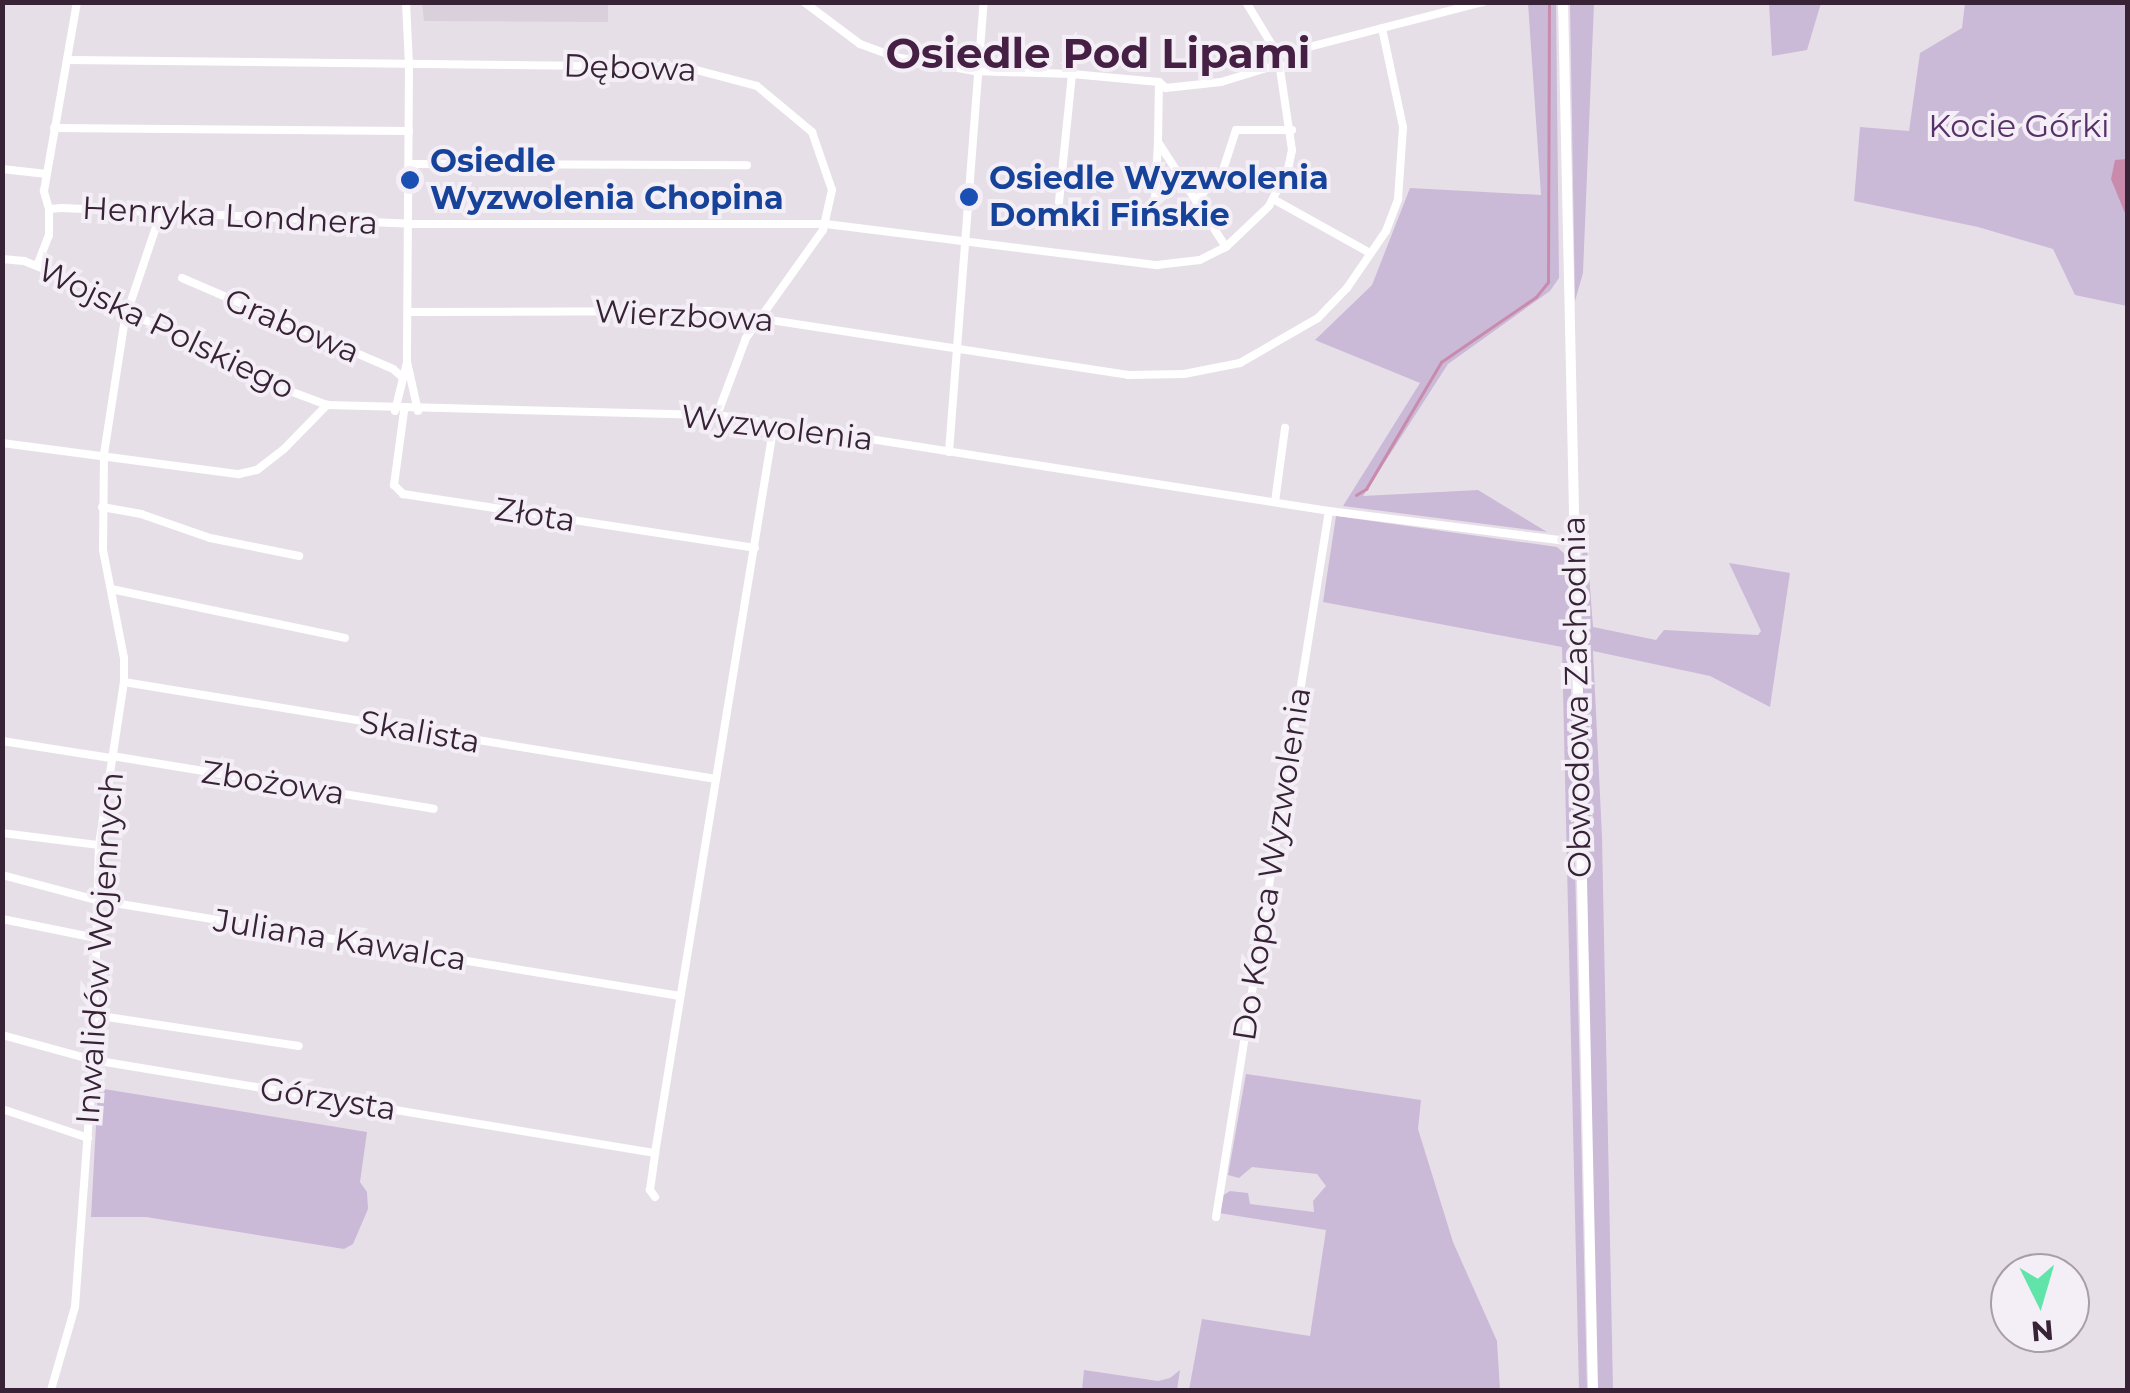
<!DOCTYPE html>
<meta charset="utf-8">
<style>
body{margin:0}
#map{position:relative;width:2130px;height:1393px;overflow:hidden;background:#e7dfe8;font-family:Montserrat,sans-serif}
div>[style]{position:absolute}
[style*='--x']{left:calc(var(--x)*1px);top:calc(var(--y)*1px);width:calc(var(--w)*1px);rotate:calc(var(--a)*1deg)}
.built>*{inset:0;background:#dad0dc}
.green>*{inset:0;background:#cbb9d8}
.water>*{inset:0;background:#c98bac}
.stream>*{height:2.5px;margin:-1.25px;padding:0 1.25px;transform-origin:1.25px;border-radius:1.25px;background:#c98bac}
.minor>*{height:8px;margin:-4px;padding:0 4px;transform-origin:4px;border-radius:4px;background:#fff}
.secondary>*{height:10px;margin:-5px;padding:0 5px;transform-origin:5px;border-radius:5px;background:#fff}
.dots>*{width:28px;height:28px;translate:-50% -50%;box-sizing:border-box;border:5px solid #f4eff6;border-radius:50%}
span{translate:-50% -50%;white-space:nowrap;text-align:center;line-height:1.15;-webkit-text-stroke:8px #f4eff6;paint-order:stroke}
.street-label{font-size:32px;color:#372236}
.park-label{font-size:32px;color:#583069}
.transit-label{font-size:32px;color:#164399;font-weight:700}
.left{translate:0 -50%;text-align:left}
.district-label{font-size:42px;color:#462044;font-weight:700}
.frame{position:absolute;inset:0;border:5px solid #372236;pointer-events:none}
.north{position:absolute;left:1990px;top:1253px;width:100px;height:100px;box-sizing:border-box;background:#f4eff6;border:2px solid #a89da9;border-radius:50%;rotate:175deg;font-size:28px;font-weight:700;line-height:40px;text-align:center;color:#372236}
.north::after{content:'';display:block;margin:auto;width:35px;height:45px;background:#61e4aa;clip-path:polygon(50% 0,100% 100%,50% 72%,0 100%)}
</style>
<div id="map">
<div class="built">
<i style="clip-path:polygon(422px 3px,608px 3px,608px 22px,424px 21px)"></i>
</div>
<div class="green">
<i style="clip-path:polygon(1528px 3px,1556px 3px,1559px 278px,1550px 291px,1448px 364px,1363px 496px,1478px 490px,1547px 532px,1343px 506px,1420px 383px,1315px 340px,1372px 285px,1410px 188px,1541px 195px)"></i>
<i style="clip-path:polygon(1570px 3px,1594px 3px,1583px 273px,1575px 301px)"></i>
<i style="clip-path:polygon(1769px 3px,1821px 3px,1807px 50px,1772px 56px)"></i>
<i style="clip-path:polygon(1965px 3px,2127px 3px,2127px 306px,2075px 295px,2053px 249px,1978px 227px,1854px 201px,1860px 127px,1909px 131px,1920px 53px,1962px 28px)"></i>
<i style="clip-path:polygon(1336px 516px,1557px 547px,1568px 557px,1587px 1390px,1579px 1390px,1562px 647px,1323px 602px)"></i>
<i style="clip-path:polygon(1587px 547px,1593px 627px,1656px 640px,1664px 630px,1758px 635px,1761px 631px,1729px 563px,1790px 573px,1770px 707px,1710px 676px,1593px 651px,1602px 836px,1613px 1390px,1597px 1390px,1580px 557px)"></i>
<i style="clip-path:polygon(1246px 1074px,1421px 1100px,1418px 1129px,1453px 1242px,1497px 1341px,1500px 1390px,1189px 1390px,1202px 1319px,1310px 1336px,1326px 1230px,1219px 1213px,1222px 1196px,1230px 1191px,1248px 1193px,1250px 1204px,1314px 1212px,1313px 1201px,1326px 1186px,1317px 1174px,1252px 1167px,1239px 1178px,1228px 1175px)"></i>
<i style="clip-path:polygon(98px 1088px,367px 1132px,360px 1182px,367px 1192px,368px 1209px,353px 1244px,344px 1249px,146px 1217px,91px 1217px)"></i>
<i style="clip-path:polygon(1084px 1370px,1158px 1381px,1170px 1378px,1180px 1370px,1177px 1390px,1082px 1390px)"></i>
</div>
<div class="water">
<i style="clip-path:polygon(2127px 159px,2128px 159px,2127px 218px,2111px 179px,2115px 160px)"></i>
</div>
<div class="stream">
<i style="--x:1356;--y:495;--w:12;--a:-31"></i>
<i style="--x:1366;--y:489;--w:147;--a:-59.4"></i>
<i style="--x:1441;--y:362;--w:115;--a:-34.4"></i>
<i style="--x:1536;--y:297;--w:19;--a:-51"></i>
<i style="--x:1548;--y:282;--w:280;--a:-89.8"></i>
</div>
<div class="minor">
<i style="--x:406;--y:2;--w:63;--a:87.3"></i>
<i style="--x:409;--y:65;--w:297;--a:90.4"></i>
<i style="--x:407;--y:362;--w:50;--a:77.3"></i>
<i style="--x:804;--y:2;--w:70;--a:36.9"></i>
<i style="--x:860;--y:44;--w:37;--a:20"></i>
<i style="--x:895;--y:57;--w:80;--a:10"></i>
<i style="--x:974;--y:71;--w:98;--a:1.8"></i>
<i style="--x:1072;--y:74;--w:87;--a:5.3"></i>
<i style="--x:1159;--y:82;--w:9;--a:41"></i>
<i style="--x:1166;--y:88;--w:55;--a:-6.2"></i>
<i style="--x:1221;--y:82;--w:62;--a:-17"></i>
<i style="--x:1278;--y:55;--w:212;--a:-14.5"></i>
<i style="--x:69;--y:60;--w:616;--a:0.65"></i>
<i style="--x:685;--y:67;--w:74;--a:14.8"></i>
<i style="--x:757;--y:86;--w:72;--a:39.9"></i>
<i style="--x:812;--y:132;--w:61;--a:71"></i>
<i style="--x:832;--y:190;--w:41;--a:102.7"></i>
<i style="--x:823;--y:230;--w:133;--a:125.5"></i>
<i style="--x:746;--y:338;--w:82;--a:110.6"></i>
<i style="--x:1159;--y:82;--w:60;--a:91"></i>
<i style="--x:1158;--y:142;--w:125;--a:57.1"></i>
<i style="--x:54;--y:128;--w:355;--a:0.5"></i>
<i style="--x:410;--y:164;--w:337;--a:0.2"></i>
<i style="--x:2;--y:169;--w:45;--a:6.3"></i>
<i style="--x:1155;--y:198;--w:56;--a:-86.9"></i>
<i style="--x:1273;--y:199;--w:111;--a:29.1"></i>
<i style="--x:1196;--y:201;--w:41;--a:-48.9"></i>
<i style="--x:1223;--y:170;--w:42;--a:-72"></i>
<i style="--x:1236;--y:130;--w:56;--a:0"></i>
<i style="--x:1059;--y:202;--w:129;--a:-84.2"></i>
<i style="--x:49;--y:209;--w:19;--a:-106"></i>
<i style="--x:44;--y:191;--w:192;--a:-80.1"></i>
<i style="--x:2;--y:259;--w:22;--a:5"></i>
<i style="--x:24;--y:261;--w:73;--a:21.7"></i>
<i style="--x:92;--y:288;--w:54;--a:32.2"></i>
<i style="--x:138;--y:317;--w:85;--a:23.6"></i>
<i style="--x:216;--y:351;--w:47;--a:34.7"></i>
<i style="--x:255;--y:378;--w:77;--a:20.6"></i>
<i style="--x:327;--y:405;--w:390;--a:1.5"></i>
<i style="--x:717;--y:415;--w:619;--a:8.91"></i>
<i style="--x:1329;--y:511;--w:246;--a:7.2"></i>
<i style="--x:37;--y:266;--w:33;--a:-69"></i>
<i style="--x:49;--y:235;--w:26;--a:-90"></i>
<i style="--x:49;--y:209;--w:13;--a:-4"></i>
<i style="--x:62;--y:208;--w:348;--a:2.6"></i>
<i style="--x:410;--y:224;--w:416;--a:0"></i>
<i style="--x:826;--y:224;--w:334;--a:7.1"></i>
<i style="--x:1157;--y:265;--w:43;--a:-6.6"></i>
<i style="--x:1200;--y:260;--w:29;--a:-27"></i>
<i style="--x:1226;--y:247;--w:59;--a:-43.6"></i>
<i style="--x:1269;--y:206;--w:42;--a:-62.8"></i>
<i style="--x:1288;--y:169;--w:19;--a:-78"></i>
<i style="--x:1292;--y:150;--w:96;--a:-98.4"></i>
<i style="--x:1278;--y:55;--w:62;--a:-121.1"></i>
<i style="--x:182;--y:278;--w:230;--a:23.3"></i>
<i style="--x:393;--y:369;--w:11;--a:41"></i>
<i style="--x:409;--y:312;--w:302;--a:-0.2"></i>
<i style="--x:711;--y:311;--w:422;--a:8.7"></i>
<i style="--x:1128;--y:375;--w:56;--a:-1"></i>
<i style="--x:1184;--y:374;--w:57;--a:-11.1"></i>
<i style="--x:1240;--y:363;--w:90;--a:-30"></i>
<i style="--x:1318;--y:318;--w:42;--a:-46"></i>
<i style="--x:1347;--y:288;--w:69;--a:-55.6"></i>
<i style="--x:1386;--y:231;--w:34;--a:-69"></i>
<i style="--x:1398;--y:199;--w:72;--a:-86"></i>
<i style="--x:1403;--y:127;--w:101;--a:-102"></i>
<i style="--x:395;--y:411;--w:50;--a:-76.2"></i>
<i style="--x:404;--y:411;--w:75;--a:97.7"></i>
<i style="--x:394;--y:485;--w:13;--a:45"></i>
<i style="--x:403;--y:494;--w:356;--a:8.7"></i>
<i style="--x:2;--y:443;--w:239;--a:7.5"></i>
<i style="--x:239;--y:474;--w:18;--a:-13"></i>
<i style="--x:257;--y:470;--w:34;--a:-38"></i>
<i style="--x:284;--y:449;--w:62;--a:-45.7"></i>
<i style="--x:949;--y:452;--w:451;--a:-85.6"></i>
<i style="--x:1275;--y:502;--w:75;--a:-82.3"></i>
<i style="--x:102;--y:507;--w:40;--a:10"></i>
<i style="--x:141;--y:514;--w:73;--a:19.2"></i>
<i style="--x:210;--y:538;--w:91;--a:11.4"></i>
<i style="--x:111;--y:589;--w:239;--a:11.8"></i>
<i style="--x:124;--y:682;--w:600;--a:9.31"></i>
<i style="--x:2;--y:741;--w:110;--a:8.9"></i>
<i style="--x:112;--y:756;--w:326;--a:9.3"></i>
<i style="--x:2;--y:833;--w:98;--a:7.1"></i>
<i style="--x:2;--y:875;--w:97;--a:14.9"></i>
<i style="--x:96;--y:900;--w:592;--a:9.33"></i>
<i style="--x:2;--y:919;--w:96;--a:11.4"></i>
<i style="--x:94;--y:1015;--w:207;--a:8.6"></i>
<i style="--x:2;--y:1035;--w:94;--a:15.4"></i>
<i style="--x:93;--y:1060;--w:570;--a:9.4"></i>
<i style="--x:2;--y:1109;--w:91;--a:18.6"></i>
<i style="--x:655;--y:1197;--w:9;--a:-126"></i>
<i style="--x:650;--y:1190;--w:37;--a:-82"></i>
<i style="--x:655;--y:1153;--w:739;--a:-80.73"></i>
<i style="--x:1216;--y:1217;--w:715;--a:-80.91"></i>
<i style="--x:51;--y:1390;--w:86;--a:-73.9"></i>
<i style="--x:75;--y:1307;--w:248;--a:-85.8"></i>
<i style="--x:93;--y:1060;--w:215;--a:-88.4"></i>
<i style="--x:99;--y:845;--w:165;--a:-81.3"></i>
<i style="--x:124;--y:682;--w:24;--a:-90"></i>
<i style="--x:124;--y:658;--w:110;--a:-101"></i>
<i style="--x:103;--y:550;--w:96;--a:-89.4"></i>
<i style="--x:104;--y:454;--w:137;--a:-81.2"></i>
<i style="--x:125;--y:319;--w:113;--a:-71.4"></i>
</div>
<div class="secondary">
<i style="--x:1563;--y:2;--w:1388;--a:88.76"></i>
</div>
<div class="dots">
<i style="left:410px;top:180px;background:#1a4fb4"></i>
<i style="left:969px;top:197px;background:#1a4fb4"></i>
</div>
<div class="street-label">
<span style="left:630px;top:68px;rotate:2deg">Dębowa</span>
<span style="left:230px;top:216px;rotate:3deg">Henryka Londnera</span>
<span style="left:684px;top:316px;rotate:3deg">Wierzbowa</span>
<span style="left:292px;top:326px;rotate:23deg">Grabowa</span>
<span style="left:166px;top:329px;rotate:26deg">Wojska Polskiego</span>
<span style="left:777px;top:428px;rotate:7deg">Wyzwolenia</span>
<span style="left:535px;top:515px;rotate:9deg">Złota</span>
<span style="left:1577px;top:697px;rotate:-91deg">Obwodowa Zachodnia</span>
<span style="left:420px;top:732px;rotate:10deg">Skalista</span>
<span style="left:273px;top:783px;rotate:9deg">Zbożowa</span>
<span style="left:1272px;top:864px;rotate:-81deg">Do Kopca Wyzwolenia</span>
<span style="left:340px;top:940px;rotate:9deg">Juliana Kawalca</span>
<span style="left:100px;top:948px;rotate:-86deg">Inwalidów Wojennych</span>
<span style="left:328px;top:1099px;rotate:9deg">Górzysta</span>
</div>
<div class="park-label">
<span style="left:2019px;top:126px">Kocie Górki</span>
</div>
<div class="transit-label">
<span class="left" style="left:430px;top:180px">Osiedle<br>Wyzwolenia Chopina</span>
<span class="left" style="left:989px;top:197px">Osiedle Wyzwolenia<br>Domki Fińskie</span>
</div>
<div class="district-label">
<span style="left:1098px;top:53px">Osiedle Pod Lipami</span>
</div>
<div class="frame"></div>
<div class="north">N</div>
</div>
